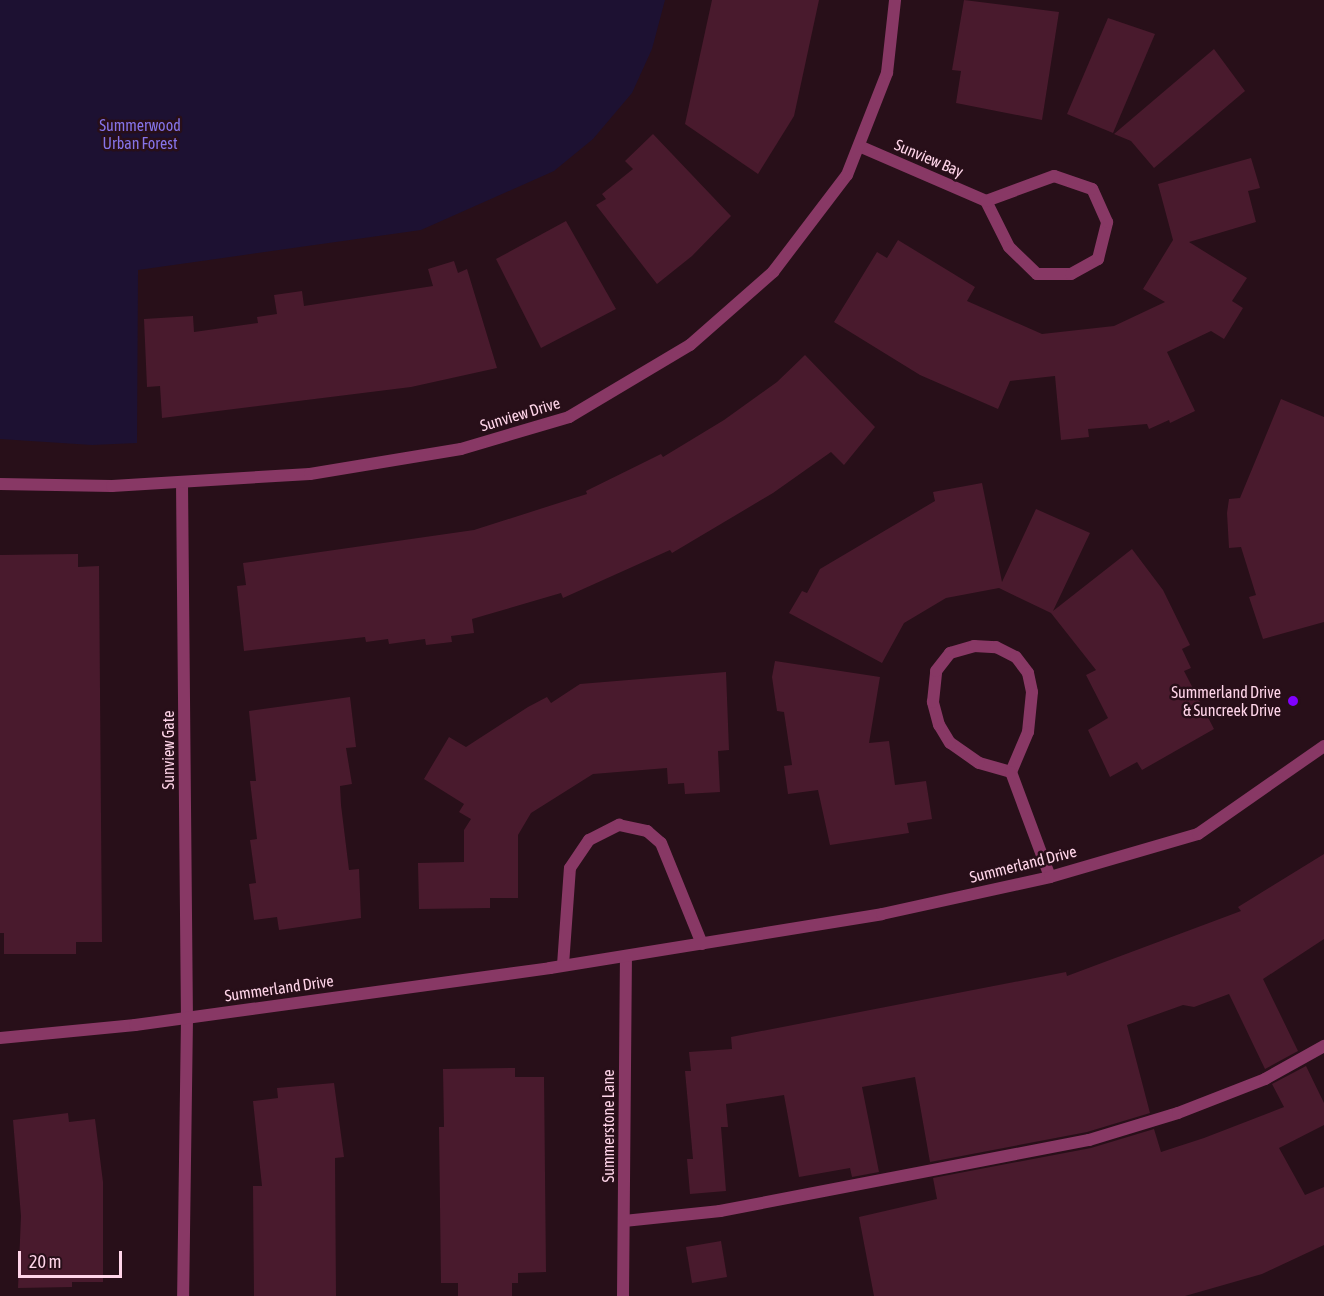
<!DOCTYPE html>
<style>
body{margin:0}
#map{position:relative;width:1324px;height:1296px;overflow:hidden;background:#280f19;font-family:"Asap Condensed",sans-serif}
div>[style]{position:absolute}
[style*='--x']{left:calc(var(--x)*1px);top:calc(var(--y)*1px);width:calc(var(--w)*1px);rotate:calc(var(--a)*1deg)}
.green>*{inset:0;background:#1d1132}
.building>*{inset:0;background:#491a2d}
.minor>*{height:12px;margin:-6px;padding:0 6px;transform-origin:6px;border-radius:6px;background:#883865}
.tertiary>*{height:12px;margin:-6px;padding:0 6px;transform-origin:6px;border-radius:6px;background:#883865}
.dots>*{width:16px;height:16px;translate:-50% -50%;box-sizing:border-box;border:3px solid #280f19;border-radius:50%}
span{translate:-50% -50%;white-space:nowrap;text-align:center;line-height:1.15;-webkit-text-stroke:5px #280f19;paint-order:stroke}
.park-label{font-size:16px;color:#8674e8}
.street-label{font-size:16px;color:#ffd5e9}
.poi-label{font-size:16px;color:#ffd5e9}
.right{translate:-100% -50%;text-align:right}
.scale{position:absolute;left:18px;top:1251px;width:104px;height:27px;box-sizing:border-box;border:3px solid #ffd5e9;border-top:0;padding-left:8px;font-size:18px;line-height:21px;white-space:nowrap;color:#ffd5e9;-webkit-text-stroke:4px #280f19;paint-order:stroke}
</style>
<div id="map">
<div class="green">
<i style="clip-path:polygon(0 0,665px 0,652px 49px,632px 93px,593px 139px,554px 171px,421px 230px,138px 270px,137px 443px,92px 445px,0 439px)"></i>
</div>
<div class="building">
<i style="clip-path:polygon(712px 0,819px 0,794px 116px,758px 174px,685px 124px)"></i>
<i style="clip-path:polygon(964px 0,1059px 12px,1042px 120px,956px 103px,961px 71px,952px 70px)"></i>
<i style="clip-path:polygon(1108px 18px,1155px 34px,1113px 133px,1067px 114px)"></i>
<i style="clip-path:polygon(1214px 49px,1245px 91px,1154px 168px,1131px 141px,1114px 134px)"></i>
<i style="clip-path:polygon(653px 134px,731px 216px,692px 256px,657px 284px,596px 205px,606px 199px,602px 194px,633px 169px,625px 161px)"></i>
<i style="clip-path:polygon(1251px 158px,1260px 188px,1248px 191px,1256px 222px,1189px 242px,1247px 278px,1232px 301px,1243px 308px,1224px 339px,1211px 331px,1167px 352px,1195px 411px,1170px 423px,1169px 420px,1149px 429px,1147px 424px,1088px 429px,1089px 437px,1061px 440px,1055px 376px,1010px 381px,998px 409px,920px 375px,834px 322px,877px 252px,887px 258px,898px 240px,975px 287px,967px 301px,1042px 334px,1114px 326px,1165px 302px,1143px 289px,1173px 240px,1158px 184px)"></i>
<i style="clip-path:polygon(566px 221px,616px 309px,541px 348px,496px 259px)"></i>
<i style="clip-path:polygon(454px 261px,458px 273px,467px 269px,497px 368px,411px 387px,162px 418px,160px 386px,147px 387px,144px 319px,193px 316px,194px 332px,258px 323px,257px 317px,277px 314px,274px 295px,302px 291px,304px 306px,433px 286px,428px 269px)"></i>
<i style="clip-path:polygon(805px 355px,875px 427px,844px 465px,831px 452px,773px 493px,672px 553px,670px 550px,563px 598px,561px 593px,472px 619px,474px 633px,451px 636px,452px 642px,426px 645px,425px 639px,389px 644px,388px 639px,366px 642px,365px 637px,244px 651px,237px 586px,246px 585px,243px 563px,474px 530px,587px 494px,586px 491px,661px 454px,663px 457px,724px 420px,777px 382px)"></i>
<i style="clip-path:polygon(1281px 399px,1324px 417px,1324px 622px,1263px 639px,1249px 597px,1256px 595px,1241px 547px,1229px 548px,1227px 513px,1229px 499px,1240px 498px)"></i>
<i style="clip-path:polygon(982px 483px,1002px 582px,1036px 509px,1090px 533px,1053px 611px,1132px 549px,1163px 590px,1190px 645px,1182px 649px,1191px 668px,1184px 671px,1214px 729px,1142px 770px,1137px 762px,1110px 777px,1088px 730px,1108px 718px,1086px 675px,1096px 670px,1051px 613px,999px 588px,946px 598px,904px 623px,882px 663px,789px 613px,802px 591px,807px 593px,820px 569px,935px 501px,933px 492px)"></i>
<i style="clip-path:polygon(78px 554px,78px 567px,99px 566px,102px 942px,76px 942px,76px 954px,4px 954px,4px 933px,0 933px,0 555px)"></i>
<i style="clip-path:polygon(775px 661px,880px 677px,869px 743px,889px 741px,895px 785px,926px 781px,932px 819px,907px 823px,909px 833px,830px 845px,818px 790px,788px 794px,784px 766px,792px 765px,784px 712px,777px 711px,772px 677px)"></i>
<i style="clip-path:polygon(726px 672px,729px 750px,718px 751px,720px 792px,685px 794px,684px 783px,668px 784px,667px 768px,593px 774px,531px 813px,518px 835px,518px 898px,490px 898px,490px 908px,419px 909px,418px 863px,464px 862px,464px 830px,471px 819px,459px 812px,464px 804px,424px 779px,449px 737px,466px 747px,528px 707px,547px 697px,551px 703px,580px 684px)"></i>
<i style="clip-path:polygon(350px 697px,356px 747px,346px 748px,352px 784px,340px 786px,341px 805px,349px 870px,359px 869px,361px 918px,279px 930px,277px 917px,254px 920px,249px 884px,256px 883px,250px 840px,257px 839px,250px 781px,256px 781px,249px 711px)"></i>
<i style="clip-path:polygon(1324px 854px,1324px 939px,1263px 979px,1298px 1051px,1265px 1069px,1229px 994px,1194px 1007px,1183px 1005px,1127px 1025px,1150px 1113px,1087px 1132px,930px 1162px,915px 1077px,862px 1087px,879px 1172px,852px 1177px,850px 1168px,799px 1177px,784px 1095px,726px 1104px,728px 1127px,721px 1127px,726px 1191px,690px 1194px,687px 1159px,693px 1159px,685px 1071px,691px 1071px,689px 1052px,732px 1049px,731px 1037px,1066px 972px,1067px 976px,1241px 911px,1238px 907px)"></i>
<i style="clip-path:polygon(1306px 1066px,1324px 1103px,1324px 1125px,1279px 1148px,1305px 1195px,1324px 1187px,1324px 1245px,1262px 1274px,1185px 1296px,874px 1296px,859px 1217px,937px 1199px,933px 1178px,1091px 1148px,1154px 1129px,1161px 1152px,1204px 1138px,1284px 1107px,1272px 1084px)"></i>
<i style="clip-path:polygon(515px 1068px,515px 1077px,544px 1077px,546px 1272px,518px 1273px,518px 1283px,512px 1283px,512px 1296px,458px 1296px,458px 1283px,441px 1283px,439px 1127px,444px 1127px,443px 1069px)"></i>
<i style="clip-path:polygon(334px 1083px,344px 1157px,335px 1158px,336px 1296px,254px 1296px,253px 1186px,262px 1186px,253px 1101px,278px 1098px,277px 1088px)"></i>
<i style="clip-path:polygon(68px 1113px,69px 1122px,95px 1119px,103px 1182px,103px 1282px,72px 1282px,72px 1287px,18px 1288px,21px 1216px,13px 1120px)"></i>
<i style="clip-path:polygon(721px 1241px,727px 1277px,692px 1283px,686px 1247px)"></i>
</div>
<div class="minor">
<i style="--x:859;--y:146;--w:138;--a:23.4"></i>
<i style="--x:986;--y:201;--w:51;--a:63.4"></i>
<i style="--x:1009;--y:247;--w:39;--a:44"></i>
<i style="--x:1037;--y:274;--w:34;--a:0"></i>
<i style="--x:1071;--y:274;--w:31;--a:-29"></i>
<i style="--x:1098;--y:259;--w:38;--a:-76"></i>
<i style="--x:1107;--y:222;--w:36;--a:-114"></i>
<i style="--x:1092;--y:189;--w:40;--a:-161.1"></i>
<i style="--x:1054;--y:176;--w:72;--a:159.8"></i>
<i style="--x:182;--y:482;--w:536;--a:89.47"></i>
<i style="--x:187;--y:1018;--w:278;--a:90.8"></i>
<i style="--x:0;--y:484;--w:112;--a:1"></i>
<i style="--x:112;--y:486;--w:198;--a:-3.5"></i>
<i style="--x:310;--y:474;--w:153;--a:-9.4"></i>
<i style="--x:461;--y:449;--w:113;--a:-16.5"></i>
<i style="--x:569;--y:417;--w:141;--a:-30.8"></i>
<i style="--x:690;--y:345;--w:111;--a:-41.3"></i>
<i style="--x:773;--y:272;--w:122;--a:-52.7"></i>
<i style="--x:847;--y:175;--w:110;--a:-68.6"></i>
<i style="--x:887;--y:73;--w:73;--a:-83.7"></i>
<i style="--x:1011;--y:772;--w:33;--a:-164"></i>
<i style="--x:979;--y:763;--w:35;--a:-145"></i>
<i style="--x:950;--y:743;--w:21;--a:-121"></i>
<i style="--x:939;--y:725;--w:24;--a:-105"></i>
<i style="--x:933;--y:702;--w:31;--a:-84"></i>
<i style="--x:936;--y:671;--w:23;--a:-52"></i>
<i style="--x:950;--y:653;--w:25;--a:-16"></i>
<i style="--x:974;--y:646;--w:22;--a:3"></i>
<i style="--x:996;--y:647;--w:22;--a:27"></i>
<i style="--x:1016;--y:657;--w:20;--a:53"></i>
<i style="--x:1028;--y:673;--w:19;--a:78"></i>
<i style="--x:1032;--y:692;--w:40;--a:95.7"></i>
<i style="--x:1028;--y:732;--w:43;--a:113"></i>
<i style="--x:1011;--y:772;--w:112;--a:69.6"></i>
<i style="--x:563;--y:965;--w:97;--a:-85.9"></i>
<i style="--x:570;--y:868;--w:34;--a:-56"></i>
<i style="--x:589;--y:840;--w:34;--a:-27"></i>
<i style="--x:619;--y:825;--w:29;--a:12"></i>
<i style="--x:647;--y:831;--w:18;--a:41"></i>
<i style="--x:661;--y:843;--w:109;--a:67.9"></i>
<i style="--x:624;--y:1221;--w:97;--a:-5.9"></i>
<i style="--x:720;--y:1211;--w:376;--a:-10.9"></i>
<i style="--x:1089;--y:1140;--w:93;--a:-16.9"></i>
<i style="--x:1178;--y:1113;--w:93;--a:-21.3"></i>
<i style="--x:1265;--y:1079;--w:68;--a:-29.2"></i>
<i style="--x:623;--y:1296;--w:340;--a:-89.5"></i>
</div>
<div class="tertiary">
<i style="--x:0;--y:1038;--w:136;--a:-5.5"></i>
<i style="--x:135;--y:1025;--w:419;--a:-7.8"></i>
<i style="--x:550;--y:968;--w:336;--a:-9.2"></i>
<i style="--x:882;--y:914;--w:172;--a:-12.4"></i>
<i style="--x:1050;--y:877;--w:154;--a:-16.2"></i>
<i style="--x:1198;--y:834;--w:154;--a:-34.9"></i>
</div>
<div class="dots">
<i style="left:1293px;top:701px;background:#8101ff"></i>
</div>
<div class="park-label">
<span style="left:140px;top:134px">Summerwood<br>Urban Forest</span>
</div>
<div class="street-label">
<span style="left:929px;top:158px;rotate:23deg">Sunview Bay</span>
<span style="left:520px;top:414px;rotate:-17deg">Sunview Drive</span>
<span style="left:168px;top:750px;rotate:-90deg">Sunview Gate</span>
<span style="left:1023px;top:864px;rotate:-14deg">Summerland Drive</span>
<span style="left:279px;top:988px;rotate:-8deg">Summerland Drive</span>
<span style="left:608px;top:1126px;rotate:-90deg">Summerstone Lane</span>
</div>
<div class="poi-label">
<span class="right" style="left:1281px;top:701px">Summerland Drive<br>&amp; Suncreek Drive</span>
</div>
<div class="scale">20 m</div>
</div>
